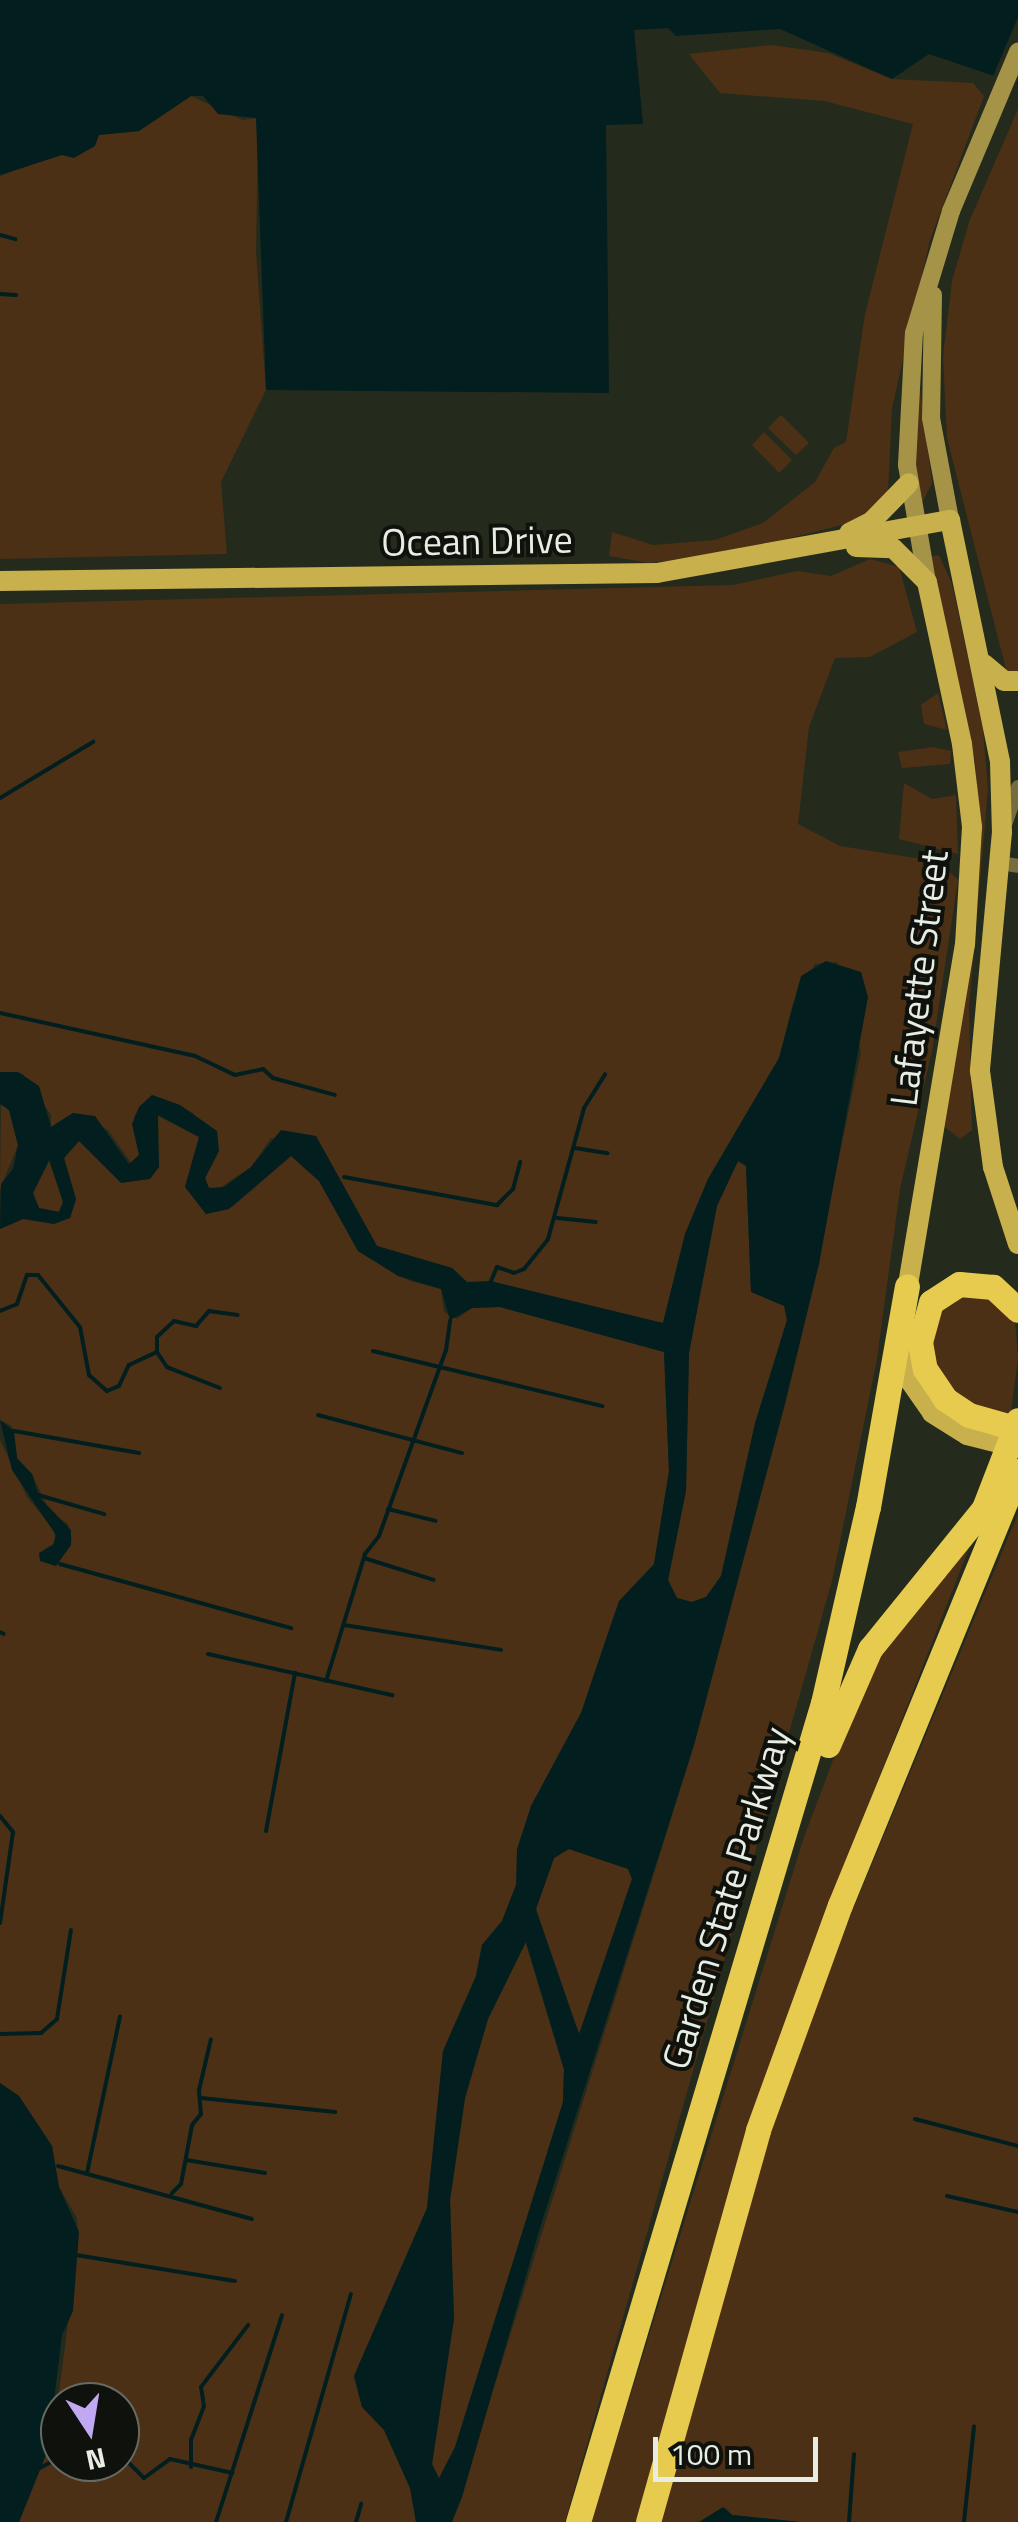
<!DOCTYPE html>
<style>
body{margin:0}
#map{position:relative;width:1018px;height:2522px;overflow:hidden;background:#242b1c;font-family:"Titillium Web",sans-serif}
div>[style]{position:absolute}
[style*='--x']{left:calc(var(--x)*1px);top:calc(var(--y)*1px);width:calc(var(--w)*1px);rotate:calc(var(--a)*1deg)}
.green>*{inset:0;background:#4b3016}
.water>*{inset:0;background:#031e1f}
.pier>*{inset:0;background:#242b1c}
.stream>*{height:4px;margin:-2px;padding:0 2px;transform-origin:2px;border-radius:2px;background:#031e1f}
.minor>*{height:14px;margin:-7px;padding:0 7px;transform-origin:7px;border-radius:7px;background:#776c40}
.secondary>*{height:18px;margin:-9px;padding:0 9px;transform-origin:9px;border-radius:9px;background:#a59348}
.primary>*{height:20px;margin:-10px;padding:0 10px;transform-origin:10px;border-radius:10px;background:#c8b04d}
.motorway>*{height:25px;margin:-12.5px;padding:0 12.5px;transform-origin:12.5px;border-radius:12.5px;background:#e7cb4f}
span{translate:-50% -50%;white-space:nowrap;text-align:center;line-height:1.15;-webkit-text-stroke:8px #0f120c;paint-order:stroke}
.street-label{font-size:38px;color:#e8ede4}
.north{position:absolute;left:40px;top:2382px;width:100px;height:100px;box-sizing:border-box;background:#0f120c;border:2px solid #666a62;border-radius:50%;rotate:168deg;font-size:28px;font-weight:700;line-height:40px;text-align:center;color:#e8ede4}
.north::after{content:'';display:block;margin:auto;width:35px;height:45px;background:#c1a8f3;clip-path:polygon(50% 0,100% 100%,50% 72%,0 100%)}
.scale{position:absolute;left:653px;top:2437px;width:165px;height:45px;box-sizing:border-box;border:5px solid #e8ede4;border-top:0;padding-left:12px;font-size:30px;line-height:35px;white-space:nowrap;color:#e8ede4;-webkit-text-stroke:8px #0f120c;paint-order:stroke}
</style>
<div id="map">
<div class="green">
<i style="clip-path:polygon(771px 45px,828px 53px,892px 79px,973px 83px,984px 96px,930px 240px,892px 408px,888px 493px,874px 512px,853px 522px,733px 553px,649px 563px,609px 556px,612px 532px,653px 545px,715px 540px,763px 523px,815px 482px,834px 448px,846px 442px,865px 314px,913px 124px,824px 101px,720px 93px,689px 54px)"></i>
<i style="clip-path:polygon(191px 96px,243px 120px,256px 118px,258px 129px,256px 252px,266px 390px,221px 482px,227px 554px,0 559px,0 176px,62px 154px,74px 157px,99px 135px,139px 131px)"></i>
<i style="clip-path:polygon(1018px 109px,1018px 672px,1007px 673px,947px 438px,943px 356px,952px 281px,969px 222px)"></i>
<i style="clip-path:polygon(918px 373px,932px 483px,922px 503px,914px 455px)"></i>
<i style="clip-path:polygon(781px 415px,809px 443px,796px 455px,768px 428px)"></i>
<i style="clip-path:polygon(764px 432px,792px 460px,779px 473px,752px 445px)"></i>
<i style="clip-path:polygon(939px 555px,952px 584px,983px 729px,988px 789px,969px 1007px,972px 1130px,960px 1139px,945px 1127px,981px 853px,975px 762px,929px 557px)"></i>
<i style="clip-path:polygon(870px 559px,899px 567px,917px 632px,870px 657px,835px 658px,809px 727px,798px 824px,840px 846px,940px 862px,958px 880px,932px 1051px,900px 1189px,877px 1359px,832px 1581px,565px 2522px,452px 2522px,694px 1745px,808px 1306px,861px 1052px,837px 962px,815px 964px,793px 1003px,779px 1058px,708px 1179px,685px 1234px,663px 1323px,467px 1282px,452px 1268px,377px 1246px,323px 1149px,271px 1138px,251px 1167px,218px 1189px,207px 1187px,205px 1178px,219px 1151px,193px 1113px,164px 1099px,152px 1095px,134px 1116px,139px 1154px,132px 1164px,108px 1130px,73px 1113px,51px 1127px,51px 1115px,23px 1074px,0 1072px,0 604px,733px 585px,797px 571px,831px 576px)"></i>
<i style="clip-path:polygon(938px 693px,947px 730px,924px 724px,921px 705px)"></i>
<i style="clip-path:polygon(933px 747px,951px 751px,950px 764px,902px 768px,898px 752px)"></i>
<i style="clip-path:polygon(904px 783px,932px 799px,956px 795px,958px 854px,899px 839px)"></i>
<i style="clip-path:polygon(1px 1104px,9px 1110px,18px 1145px,0 1189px)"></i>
<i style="clip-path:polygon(evenodd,156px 1115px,199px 1137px,185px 1187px,206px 1214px,233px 1206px,291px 1156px,319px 1181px,358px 1251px,410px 1281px,441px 1289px,444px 1312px,457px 1319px,472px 1308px,500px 1307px,664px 1352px,669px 1471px,654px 1564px,614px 1615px,581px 1713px,531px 1806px,516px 1885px,502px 1921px,482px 1945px,476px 1976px,443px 2051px,427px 2208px,354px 2376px,362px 2407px,384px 2430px,410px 2488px,416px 2522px,19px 2522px,53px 2437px,78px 2248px,77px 2218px,59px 2187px,52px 2146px,19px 2096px,0 2083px,0 1440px,27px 1497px,54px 1530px,55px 1543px,42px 1550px,72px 1540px,68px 1524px,50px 1512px,32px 1474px,18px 1462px,12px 1426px,0 1420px,0 1229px,23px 1219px,70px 1218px,76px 1199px,64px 1158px,79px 1141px,121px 1182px,159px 1167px,156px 1115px,60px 2402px,120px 2402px,120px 2462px,60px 2462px,60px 2402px)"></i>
<i style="clip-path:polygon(50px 1160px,63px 1202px,59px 1212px,39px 1208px,33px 1193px)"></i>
<i style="clip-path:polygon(738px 1161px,746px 1166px,751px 1291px,785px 1306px,787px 1320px,721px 1576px,706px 1597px,692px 1602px,677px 1598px,668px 1580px,686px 1491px,689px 1353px,717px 1205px)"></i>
<i style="clip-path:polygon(990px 1293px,1015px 1320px,1018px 1359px,1010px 1419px,957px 1402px,927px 1353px,940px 1302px,948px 1295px)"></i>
<i style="clip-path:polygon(1018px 1514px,1018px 2522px,800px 2522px,732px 2515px,726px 2508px,699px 2522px,661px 2522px,760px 2166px,819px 1991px)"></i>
<i style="clip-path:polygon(975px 1533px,803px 1972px,746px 2140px,636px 2522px,591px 2522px,803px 1840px,853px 1707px,878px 1653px)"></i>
<i style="clip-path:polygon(569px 1849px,628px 1869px,632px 1879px,580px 2034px,553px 1974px,536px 1909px,554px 1858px)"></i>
<i style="clip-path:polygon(525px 1941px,564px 2070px,563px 2102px,455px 2447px,439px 2479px,432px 2464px,454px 2319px,450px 2200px,465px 2098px,488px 2019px)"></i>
</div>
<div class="water">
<i style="clip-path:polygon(0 0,1018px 0,1018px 84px,929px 54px,892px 79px,780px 29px,676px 36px,668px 28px,634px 30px,643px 124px,606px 125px,609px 393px,266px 390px,256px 118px,218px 114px,203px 96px,191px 96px,139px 131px,99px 135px,95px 146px,74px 158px,62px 155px,0 175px)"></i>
<i style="clip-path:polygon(evenodd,826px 961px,861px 972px,868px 997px,819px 1264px,785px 1404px,694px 1745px,539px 2231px,462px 2497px,452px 2522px,416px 2522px,410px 2488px,384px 2430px,362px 2407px,354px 2376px,427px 2208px,443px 2051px,476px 1976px,482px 1945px,502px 1921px,516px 1885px,517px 1849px,531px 1806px,581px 1713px,619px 1601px,654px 1564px,669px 1471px,664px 1352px,500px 1307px,472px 1308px,450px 1320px,441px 1289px,398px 1276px,358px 1251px,319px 1181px,291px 1156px,229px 1209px,206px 1214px,185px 1187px,199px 1137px,158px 1115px,159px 1167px,150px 1179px,121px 1183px,79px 1141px,64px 1158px,76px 1199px,70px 1218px,54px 1224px,23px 1219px,0 1229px,1px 1184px,13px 1169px,18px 1145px,9px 1110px,0 1104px,0 1072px,18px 1072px,39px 1086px,51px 1127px,73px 1113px,95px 1116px,129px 1164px,139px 1155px,132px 1124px,139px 1107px,152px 1095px,180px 1105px,217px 1131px,219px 1151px,205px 1178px,209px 1188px,224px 1187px,251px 1167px,281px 1130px,316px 1136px,377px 1246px,452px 1268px,467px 1282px,491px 1281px,663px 1323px,685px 1234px,708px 1179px,779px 1058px,801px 976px,826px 961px,49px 1160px,63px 1202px,59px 1212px,39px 1208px,33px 1193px,49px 1160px,826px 961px,738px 1161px,746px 1166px,751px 1292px,784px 1306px,787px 1320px,755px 1423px,721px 1576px,706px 1597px,692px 1602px,677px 1598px,668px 1580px,686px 1491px,689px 1353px,717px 1206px,738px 1161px,826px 961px,569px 1849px,628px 1869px,632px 1879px,579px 2034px,536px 1909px,554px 1858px,569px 1849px,826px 961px,526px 1942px,564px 2069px,563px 2102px,455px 2447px,439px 2478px,432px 2464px,454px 2319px,450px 2200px,465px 2098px,488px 2019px,526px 1942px)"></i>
<i style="clip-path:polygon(0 1420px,14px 1431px,17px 1458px,32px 1474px,39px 1497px,71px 1530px,71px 1545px,56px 1566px,40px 1561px,39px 1553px,53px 1545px,56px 1535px,12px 1470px)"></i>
<i style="clip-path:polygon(0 2083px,19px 2096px,52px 2146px,59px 2187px,79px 2232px,73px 2311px,62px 2335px,53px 2409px,55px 2432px,19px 2522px,0 2522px)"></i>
<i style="clip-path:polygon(723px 2507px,732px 2515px,800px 2522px,699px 2522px)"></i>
</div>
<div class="pier">
<i style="clip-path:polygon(1018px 17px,1018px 81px,1015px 88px,991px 81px)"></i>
</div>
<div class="stream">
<i style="--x:0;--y:235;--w:16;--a:15"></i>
<i style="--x:0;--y:294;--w:16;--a:4"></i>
<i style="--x:0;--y:798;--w:109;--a:-31.1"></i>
<i style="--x:0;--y:1013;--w:200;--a:12.4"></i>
<i style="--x:195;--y:1056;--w:44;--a:25.4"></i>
<i style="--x:235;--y:1075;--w:29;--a:-12"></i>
<i style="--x:263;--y:1069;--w:13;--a:42"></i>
<i style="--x:273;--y:1078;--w:64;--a:15.3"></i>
<i style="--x:575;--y:1148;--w:33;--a:9"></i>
<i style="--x:344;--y:1177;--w:156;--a:10.4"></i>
<i style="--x:497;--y:1205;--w:23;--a:-45"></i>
<i style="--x:513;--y:1189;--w:28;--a:-75"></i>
<i style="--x:557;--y:1218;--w:39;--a:6"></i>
<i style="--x:491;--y:1281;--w:15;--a:-67"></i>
<i style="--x:497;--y:1267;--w:18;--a:19"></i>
<i style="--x:514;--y:1273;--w:11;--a:-22"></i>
<i style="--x:524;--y:1269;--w:38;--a:-51"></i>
<i style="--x:548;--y:1239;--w:136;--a:-74.6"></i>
<i style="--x:584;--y:1108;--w:40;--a:-58"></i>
<i style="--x:0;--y:1311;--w:18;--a:-22"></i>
<i style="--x:17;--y:1304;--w:31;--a:-71"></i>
<i style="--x:27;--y:1275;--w:11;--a:0"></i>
<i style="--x:38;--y:1275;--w:67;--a:51.1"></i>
<i style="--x:80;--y:1327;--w:49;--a:79.4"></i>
<i style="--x:89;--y:1375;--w:24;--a:42"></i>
<i style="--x:107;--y:1391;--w:13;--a:-23"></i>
<i style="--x:119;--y:1386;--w:23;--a:-65"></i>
<i style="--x:129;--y:1365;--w:31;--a:-25"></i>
<i style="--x:373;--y:1351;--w:236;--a:13.5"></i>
<i style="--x:220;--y:1388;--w:57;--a:-158.4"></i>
<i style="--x:167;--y:1367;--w:18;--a:-124"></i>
<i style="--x:157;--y:1352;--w:15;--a:-90"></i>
<i style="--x:157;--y:1337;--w:23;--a:-43"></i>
<i style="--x:174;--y:1321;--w:23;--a:13"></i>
<i style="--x:196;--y:1326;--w:20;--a:-49"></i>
<i style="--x:209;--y:1311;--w:29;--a:8"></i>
<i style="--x:318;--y:1415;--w:149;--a:14.8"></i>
<i style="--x:14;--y:1431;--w:127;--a:10"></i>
<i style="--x:38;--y:1495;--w:69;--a:16.1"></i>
<i style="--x:388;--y:1509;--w:49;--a:14"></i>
<i style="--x:364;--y:1558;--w:73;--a:17.4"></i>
<i style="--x:60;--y:1564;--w:240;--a:15.5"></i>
<i style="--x:344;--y:1625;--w:159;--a:9"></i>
<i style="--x:0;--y:1632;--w:4;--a:27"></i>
<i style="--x:208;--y:1654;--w:189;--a:12.6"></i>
<i style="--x:326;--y:1681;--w:133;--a:-72.9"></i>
<i style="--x:365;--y:1554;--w:23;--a:-52"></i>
<i style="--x:379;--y:1536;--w:198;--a:-70.2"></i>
<i style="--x:446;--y:1350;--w:30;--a:-82"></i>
<i style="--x:0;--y:1816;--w:21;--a:51"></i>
<i style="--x:13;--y:1832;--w:92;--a:98.1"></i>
<i style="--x:266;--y:1831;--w:161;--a:-79.6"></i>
<i style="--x:0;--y:2034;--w:41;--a:-1.4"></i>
<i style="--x:41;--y:2033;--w:21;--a:-41"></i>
<i style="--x:57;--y:2019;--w:90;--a:-81.1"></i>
<i style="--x:201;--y:2098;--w:135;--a:6"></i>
<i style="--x:915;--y:2119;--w:106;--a:14.7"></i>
<i style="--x:186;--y:2160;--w:80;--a:9.3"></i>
<i style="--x:58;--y:2166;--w:201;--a:15.3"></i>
<i style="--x:87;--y:2173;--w:160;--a:-78.1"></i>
<i style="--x:172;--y:2193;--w:13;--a:-45"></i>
<i style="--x:181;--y:2184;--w:60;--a:-79.4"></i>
<i style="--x:192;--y:2125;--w:14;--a:-51"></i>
<i style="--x:201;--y:2114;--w:24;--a:-95"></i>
<i style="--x:199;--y:2090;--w:52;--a:-76.8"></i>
<i style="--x:947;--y:2196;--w:73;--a:12.7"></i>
<i style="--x:76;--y:2255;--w:161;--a:9.3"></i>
<i style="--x:120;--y:2454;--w:34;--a:45"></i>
<i style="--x:144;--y:2478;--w:32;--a:-36"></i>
<i style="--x:170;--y:2459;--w:64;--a:12.7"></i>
<i style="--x:191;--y:2467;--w:27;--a:-90"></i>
<i style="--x:191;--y:2440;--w:36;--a:-69"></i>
<i style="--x:204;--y:2406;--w:19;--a:-99"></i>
<i style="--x:201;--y:2387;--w:78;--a:-52.8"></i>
<i style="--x:36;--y:2470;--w:17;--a:-28"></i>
<i style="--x:51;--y:2462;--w:44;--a:10.5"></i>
<i style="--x:94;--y:2470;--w:12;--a:-42"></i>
<i style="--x:216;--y:2522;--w:217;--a:-72.3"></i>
<i style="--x:286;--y:2522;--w:237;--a:-74.1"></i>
<i style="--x:356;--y:2522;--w:19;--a:-74"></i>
<i style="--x:849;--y:2522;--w:68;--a:-85.8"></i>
<i style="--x:964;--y:2522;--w:96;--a:-84"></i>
</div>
<div class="minor">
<i style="--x:1006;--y:822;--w:37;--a:-71"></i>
<i style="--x:1000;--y:863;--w:18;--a:9"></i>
</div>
<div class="secondary">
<i style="--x:933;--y:295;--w:123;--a:90.9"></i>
<i style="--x:931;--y:418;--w:104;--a:79.4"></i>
<i style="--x:927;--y:582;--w:119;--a:-99.7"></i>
<i style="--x:907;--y:465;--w:132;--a:-87"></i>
<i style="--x:914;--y:333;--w:127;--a:-73.1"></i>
<i style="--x:951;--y:211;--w:173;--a:-67.2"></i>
</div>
<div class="primary">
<i style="--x:849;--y:533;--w:25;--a:-27"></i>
<i style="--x:871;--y:522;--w:54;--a:-45.7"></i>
<i style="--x:856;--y:547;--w:37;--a:2"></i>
<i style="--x:893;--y:548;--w:48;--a:45"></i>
<i style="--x:927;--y:582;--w:166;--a:77.8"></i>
<i style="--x:962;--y:744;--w:84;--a:83.1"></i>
<i style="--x:972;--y:827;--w:117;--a:93.4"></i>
<i style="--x:965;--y:944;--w:359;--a:99.5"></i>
<i style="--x:0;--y:581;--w:657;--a:-0.7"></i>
<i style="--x:657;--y:573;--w:298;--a:-10.3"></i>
<i style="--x:950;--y:520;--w:247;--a:78.3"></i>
<i style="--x:1000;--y:762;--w:70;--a:88.4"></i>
<i style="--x:1002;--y:832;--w:240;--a:95.3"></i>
<i style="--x:980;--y:1071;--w:97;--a:82.3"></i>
<i style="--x:993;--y:1167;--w:81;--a:72"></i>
<i style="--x:984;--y:664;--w:26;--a:40"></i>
<i style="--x:1004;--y:681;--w:14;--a:0"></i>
<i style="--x:903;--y:1342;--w:40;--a:80"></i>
<i style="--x:910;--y:1381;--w:39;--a:55"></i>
<i style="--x:932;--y:1413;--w:41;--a:32.2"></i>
<i style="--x:967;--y:1435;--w:53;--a:14.3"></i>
</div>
<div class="motorway">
<i style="--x:1018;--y:1310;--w:34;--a:-137"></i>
<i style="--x:993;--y:1287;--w:34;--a:-175"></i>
<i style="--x:959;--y:1284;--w:33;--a:147"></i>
<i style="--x:931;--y:1302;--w:41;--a:105.4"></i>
<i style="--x:920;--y:1342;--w:27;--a:80"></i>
<i style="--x:925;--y:1369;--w:36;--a:56"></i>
<i style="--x:945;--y:1399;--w:29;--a:34"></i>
<i style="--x:969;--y:1415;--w:51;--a:15.9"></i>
<i style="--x:828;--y:1745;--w:105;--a:-66.4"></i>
<i style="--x:870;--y:1649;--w:181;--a:-51"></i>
<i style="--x:984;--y:1508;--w:94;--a:-68.9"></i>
<i style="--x:578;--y:2522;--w:855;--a:-73.35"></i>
<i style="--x:823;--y:1703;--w:201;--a:-77.1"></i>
<i style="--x:868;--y:1507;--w:224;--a:-80"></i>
<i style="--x:648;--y:2522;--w:407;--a:-74.3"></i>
<i style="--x:758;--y:2130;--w:239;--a:-70"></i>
<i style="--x:840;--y:1905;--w:469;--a:-67.7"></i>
</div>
<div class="street-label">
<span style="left:477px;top:541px;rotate:-1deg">Ocean Drive</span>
<span style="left:919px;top:978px;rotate:-83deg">Lafayette Street</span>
<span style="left:726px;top:1898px;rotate:-73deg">Garden State Parkway</span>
</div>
<div class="north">N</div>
<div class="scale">100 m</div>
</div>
